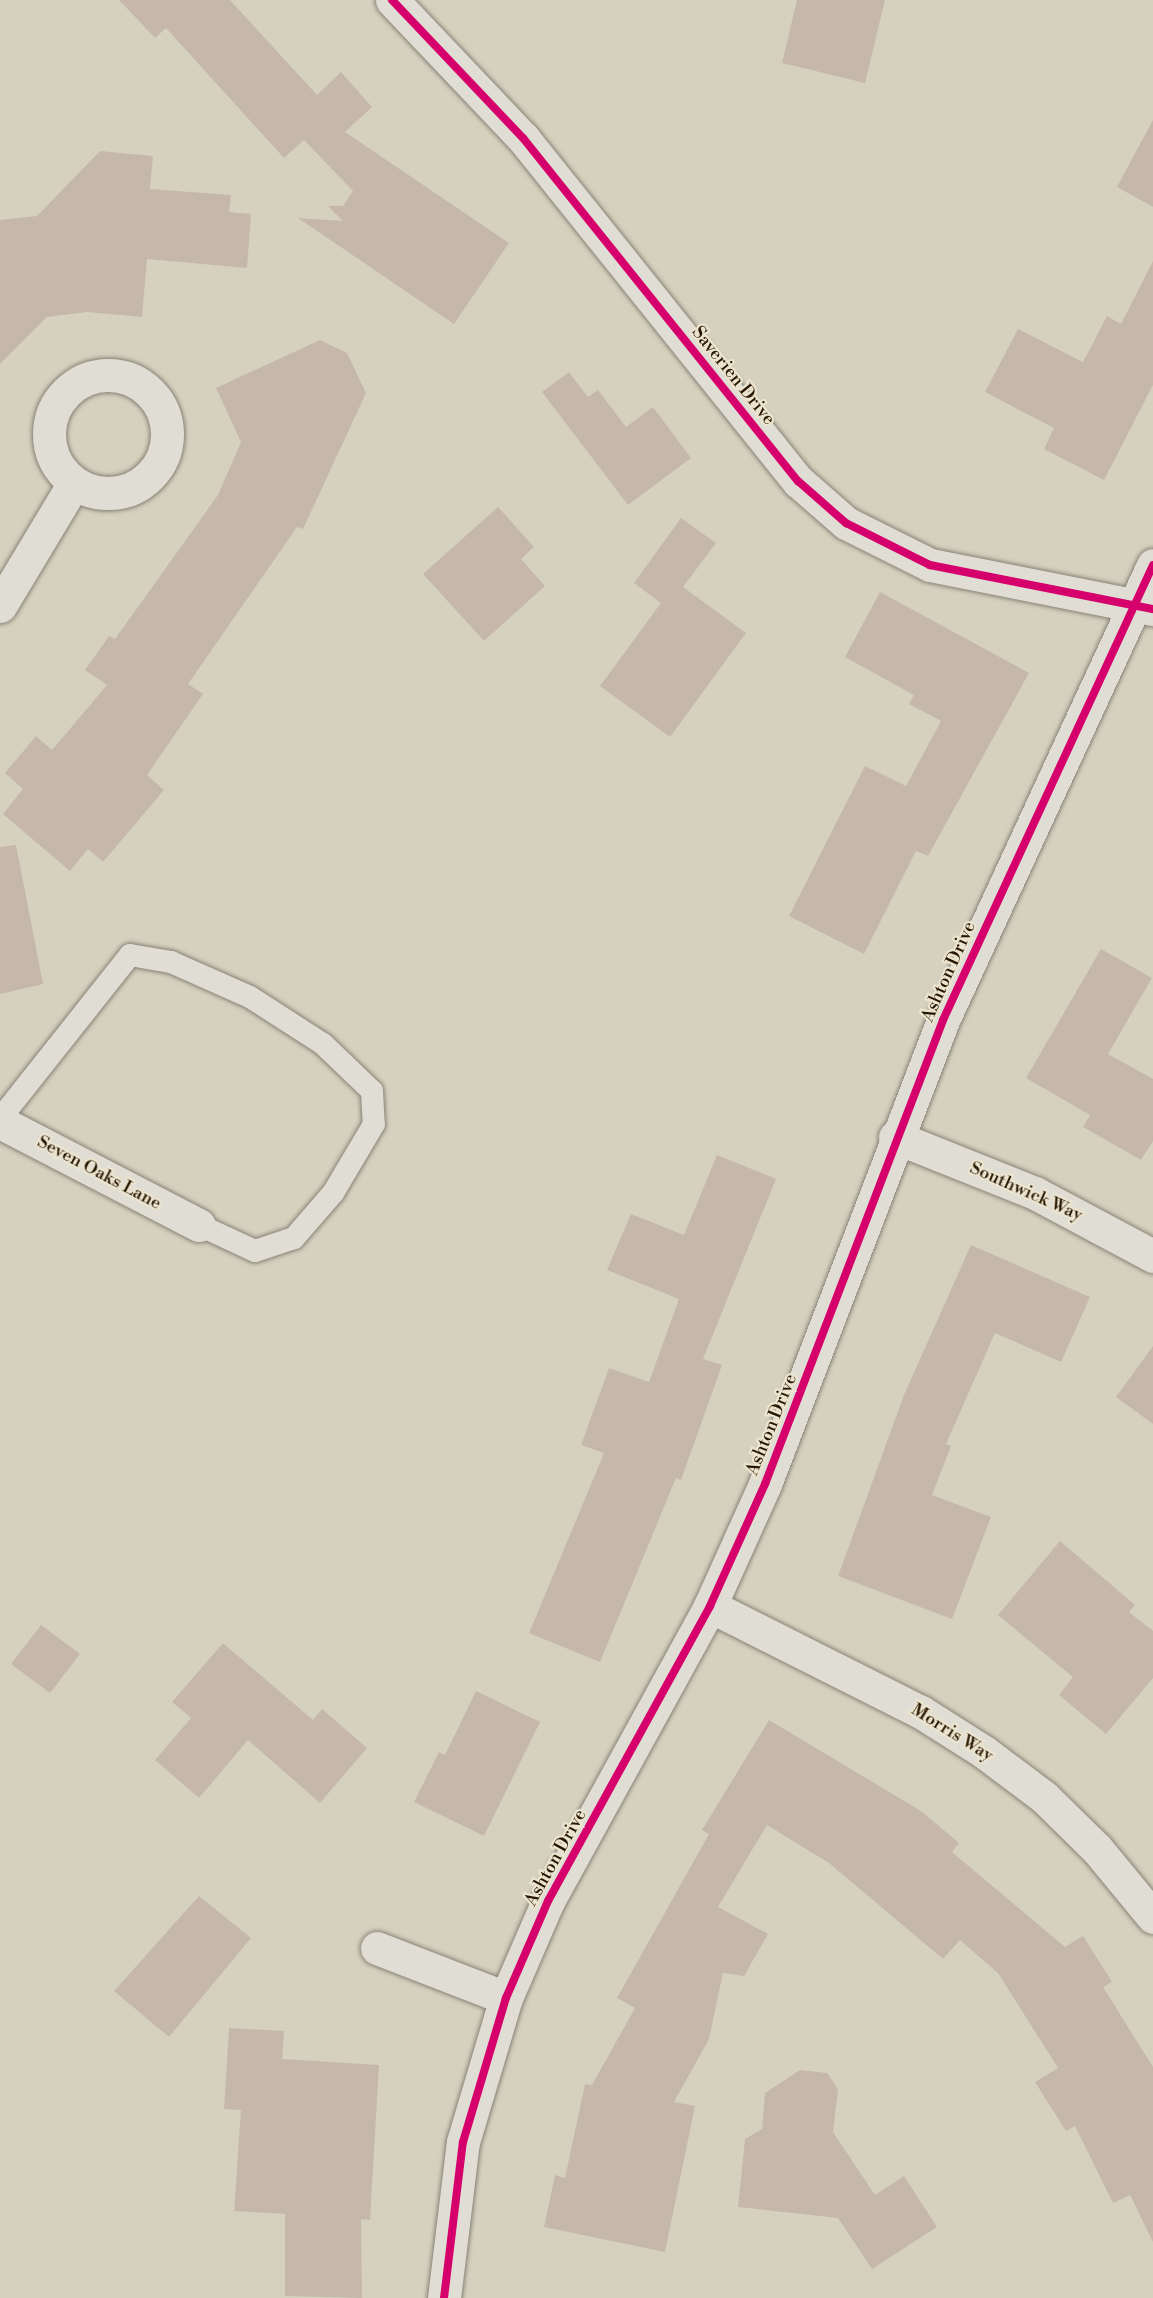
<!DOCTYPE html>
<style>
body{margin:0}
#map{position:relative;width:1153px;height:2298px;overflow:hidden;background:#d6d1bf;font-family:"Libre Bodoni",serif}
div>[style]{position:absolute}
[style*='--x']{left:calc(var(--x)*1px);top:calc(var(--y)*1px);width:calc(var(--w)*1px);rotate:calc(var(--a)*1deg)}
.building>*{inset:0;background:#c5b8ab}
.roads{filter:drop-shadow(0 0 2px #888376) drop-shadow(0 0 2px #888376)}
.lane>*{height:22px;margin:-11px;padding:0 11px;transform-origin:11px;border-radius:11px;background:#e0ddd4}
.street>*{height:33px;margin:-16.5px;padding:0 16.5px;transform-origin:16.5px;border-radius:16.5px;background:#e0ddd4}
.street>.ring{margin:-16.5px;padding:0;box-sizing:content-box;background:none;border:33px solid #e0ddd4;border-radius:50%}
.secondary>*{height:33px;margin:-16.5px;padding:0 16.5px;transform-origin:16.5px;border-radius:16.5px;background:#e0ddd4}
.cycleway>*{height:8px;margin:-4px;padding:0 4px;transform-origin:4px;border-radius:4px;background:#d6006c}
span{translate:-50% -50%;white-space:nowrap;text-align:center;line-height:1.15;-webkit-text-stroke:4.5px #ebe4cf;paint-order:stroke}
.street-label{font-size:18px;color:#281700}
</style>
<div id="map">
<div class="building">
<i style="clip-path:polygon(119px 0,230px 0,317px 95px,341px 72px,372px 107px,345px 132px,509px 243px,454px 324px,298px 218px,343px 221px,328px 206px,343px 206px,353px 191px,304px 140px,284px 158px,166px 28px,155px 38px)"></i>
<i style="clip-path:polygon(797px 0,885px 0,865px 83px,782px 63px)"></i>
<i style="clip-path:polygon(1153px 120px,1153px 207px,1117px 187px)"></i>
<i style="clip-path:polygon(100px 151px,153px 156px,150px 189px,231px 195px,229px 212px,251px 214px,247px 268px,147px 259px,142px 317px,87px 312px,47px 317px,0 364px,0 220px,37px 216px)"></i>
<i style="clip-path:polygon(1153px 261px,1153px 385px,1104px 480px,1044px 449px,1054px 428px,985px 392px,1018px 329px,1083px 362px,1107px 316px,1121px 324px)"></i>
<i style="clip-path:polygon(320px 340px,347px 353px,366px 393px,303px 529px,297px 527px,188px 684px,203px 694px,147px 775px,164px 790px,103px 862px,88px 849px,70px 871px,3px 814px,23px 789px,5px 773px,36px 736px,52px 750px,107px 685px,85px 670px,109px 636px,115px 639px,218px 495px,241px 442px,216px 388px)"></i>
<i style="clip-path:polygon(569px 372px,588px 397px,598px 390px,626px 427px,653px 407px,691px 458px,628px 505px,542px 392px)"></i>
<i style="clip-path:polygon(498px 507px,534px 547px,521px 559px,545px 586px,484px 641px,423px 574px)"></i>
<i style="clip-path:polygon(681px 518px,716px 543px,683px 587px,746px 633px,670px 737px,600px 686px,661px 603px,634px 583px)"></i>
<i style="clip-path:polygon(880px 592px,1029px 673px,928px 856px,916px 851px,864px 954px,789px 916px,865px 766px,906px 786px,941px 721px,909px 704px,914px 695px,845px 657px)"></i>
<i style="clip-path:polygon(16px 845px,43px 984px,0 994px,0 847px)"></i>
<i style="clip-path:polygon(1101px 949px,1152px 978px,1108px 1054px,1153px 1079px,1153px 1141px,1141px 1160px,1083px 1127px,1090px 1115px,1026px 1078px)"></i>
<i style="clip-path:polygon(717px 1155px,776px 1179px,703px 1359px,722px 1365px,681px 1480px,676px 1478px,600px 1662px,529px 1633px,604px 1453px,581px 1445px,609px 1368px,649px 1382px,679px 1299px,607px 1270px,631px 1214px,684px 1235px)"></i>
<i style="clip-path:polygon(971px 1245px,1090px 1297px,1061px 1362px,995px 1333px,946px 1444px,951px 1446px,932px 1495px,991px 1517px,952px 1619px,838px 1576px,904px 1395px)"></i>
<i style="clip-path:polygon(1153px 1346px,1153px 1424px,1116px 1397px)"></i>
<i style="clip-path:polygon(1060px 1541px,1135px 1605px,1129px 1612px,1153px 1631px,1153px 1678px,1106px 1734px,1059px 1695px,1073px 1677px,998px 1615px)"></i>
<i style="clip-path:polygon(41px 1625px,80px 1654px,50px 1693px,11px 1664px)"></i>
<i style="clip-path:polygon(223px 1643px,313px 1720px,322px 1709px,367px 1748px,320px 1803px,248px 1740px,199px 1798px,155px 1760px,191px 1718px,172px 1702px)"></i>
<i style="clip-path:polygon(476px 1691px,540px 1722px,484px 1836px,414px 1802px,439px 1752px,445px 1755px)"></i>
<i style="clip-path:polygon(769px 1720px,921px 1811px,959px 1843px,952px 1852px,1065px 1947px,1083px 1936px,1112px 1982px,1103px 1987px,1153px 2067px,1153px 2242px,1130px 2195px,1113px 2203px,1075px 2126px,1066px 2131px,1035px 2082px,1058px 2068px,998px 1973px,960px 1940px,943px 1959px,829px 1863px,767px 1825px,718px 1907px,768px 1934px,744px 1976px,723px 1973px,709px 2039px,674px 2102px,695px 2106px,665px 2252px,544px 2227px,555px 2175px,565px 2178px,585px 2084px,592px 2085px,635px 2008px,617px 1998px,709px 1834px,702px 1830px)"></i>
<i style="clip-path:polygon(199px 1896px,251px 1938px,169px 2037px,114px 1991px)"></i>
<i style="clip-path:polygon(229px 2028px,284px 2031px,282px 2059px,379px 2065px,370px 2220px,361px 2219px,362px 2298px,285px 2296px,285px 2214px,234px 2211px,241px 2110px,224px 2109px)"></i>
<i style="clip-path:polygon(800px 2070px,827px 2073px,838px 2089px,833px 2132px,875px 2195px,904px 2176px,937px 2227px,872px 2269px,838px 2218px,738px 2207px,745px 2139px,762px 2129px,765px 2093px)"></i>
</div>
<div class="roads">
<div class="lane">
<i style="--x:0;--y:1119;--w:209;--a:-51.6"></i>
<i style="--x:130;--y:955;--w:42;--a:9.7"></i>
<i style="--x:171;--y:962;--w:86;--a:23.9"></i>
<i style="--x:250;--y:997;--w:87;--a:32.8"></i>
<i style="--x:323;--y:1044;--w:68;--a:43.8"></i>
<i style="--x:372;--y:1091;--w:33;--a:87"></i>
<i style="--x:374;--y:1124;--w:80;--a:120.7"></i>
<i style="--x:333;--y:1193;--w:60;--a:130.9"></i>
<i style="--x:294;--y:1238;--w:41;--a:161.6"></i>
<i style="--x:255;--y:1251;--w:62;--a:-155.1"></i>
</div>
<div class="street">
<i class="ring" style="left:49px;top:375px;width:85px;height:85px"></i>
<i style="--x:0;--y:606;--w:144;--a:-59"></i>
<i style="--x:0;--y:1122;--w:224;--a:27.4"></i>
<i style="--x:895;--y:1137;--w:151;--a:21.8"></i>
<i style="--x:1035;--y:1193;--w:134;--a:28.1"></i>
<i style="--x:710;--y:1606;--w:236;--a:26.7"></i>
<i style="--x:921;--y:1712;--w:75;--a:32.4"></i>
<i style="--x:984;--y:1752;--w:75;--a:36.9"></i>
<i style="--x:1044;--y:1797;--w:74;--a:44.5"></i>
<i style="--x:1097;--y:1849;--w:88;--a:50.5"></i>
<i style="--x:377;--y:1948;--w:138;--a:21.2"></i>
<i style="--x:444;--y:2298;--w:157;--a:-83.1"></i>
<i style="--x:463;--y:2142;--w:150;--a:-73.4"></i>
<i style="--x:506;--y:1998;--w:106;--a:-66.6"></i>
<i style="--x:548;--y:1901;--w:337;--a:-61.2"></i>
<i style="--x:710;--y:1606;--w:134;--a:-65.7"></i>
<i style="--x:765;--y:1484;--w:497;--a:-69"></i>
<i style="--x:943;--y:1020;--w:501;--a:-65.22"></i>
</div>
<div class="secondary">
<i style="--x:392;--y:0;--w:190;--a:46.5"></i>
<i style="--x:523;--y:138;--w:440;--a:51.3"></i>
<i style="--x:798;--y:481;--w:64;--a:41.2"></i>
<i style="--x:846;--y:523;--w:94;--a:26.6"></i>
<i style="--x:930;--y:565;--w:227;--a:11.2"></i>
</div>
</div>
<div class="cycleway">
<i style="--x:392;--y:0;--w:190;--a:46.5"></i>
<i style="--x:523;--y:138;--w:440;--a:51.3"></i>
<i style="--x:798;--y:481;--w:64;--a:41.2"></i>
<i style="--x:846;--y:523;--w:94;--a:26.6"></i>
<i style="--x:930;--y:565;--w:227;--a:11.2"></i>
<i style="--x:444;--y:2298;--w:157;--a:-83.1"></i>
<i style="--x:463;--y:2142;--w:150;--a:-73.4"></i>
<i style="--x:506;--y:1998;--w:106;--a:-66.6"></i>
<i style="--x:548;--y:1901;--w:337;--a:-61.2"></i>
<i style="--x:710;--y:1606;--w:134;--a:-65.7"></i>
<i style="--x:765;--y:1484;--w:497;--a:-69"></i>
<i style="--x:943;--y:1020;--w:501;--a:-65.22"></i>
</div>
<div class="street-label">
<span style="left:733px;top:376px;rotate:51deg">Saverien Drive</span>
<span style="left:949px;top:972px;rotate:-66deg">Ashton Drive</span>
<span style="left:99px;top:1173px;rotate:28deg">Seven Oaks Lane</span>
<span style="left:1026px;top:1192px;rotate:24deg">Southwick Way</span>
<span style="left:772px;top:1425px;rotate:-68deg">Ashton Drive</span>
<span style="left:952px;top:1733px;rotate:32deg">Morris Way</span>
<span style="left:556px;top:1858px;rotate:-61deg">Ashton Drive</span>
</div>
</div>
